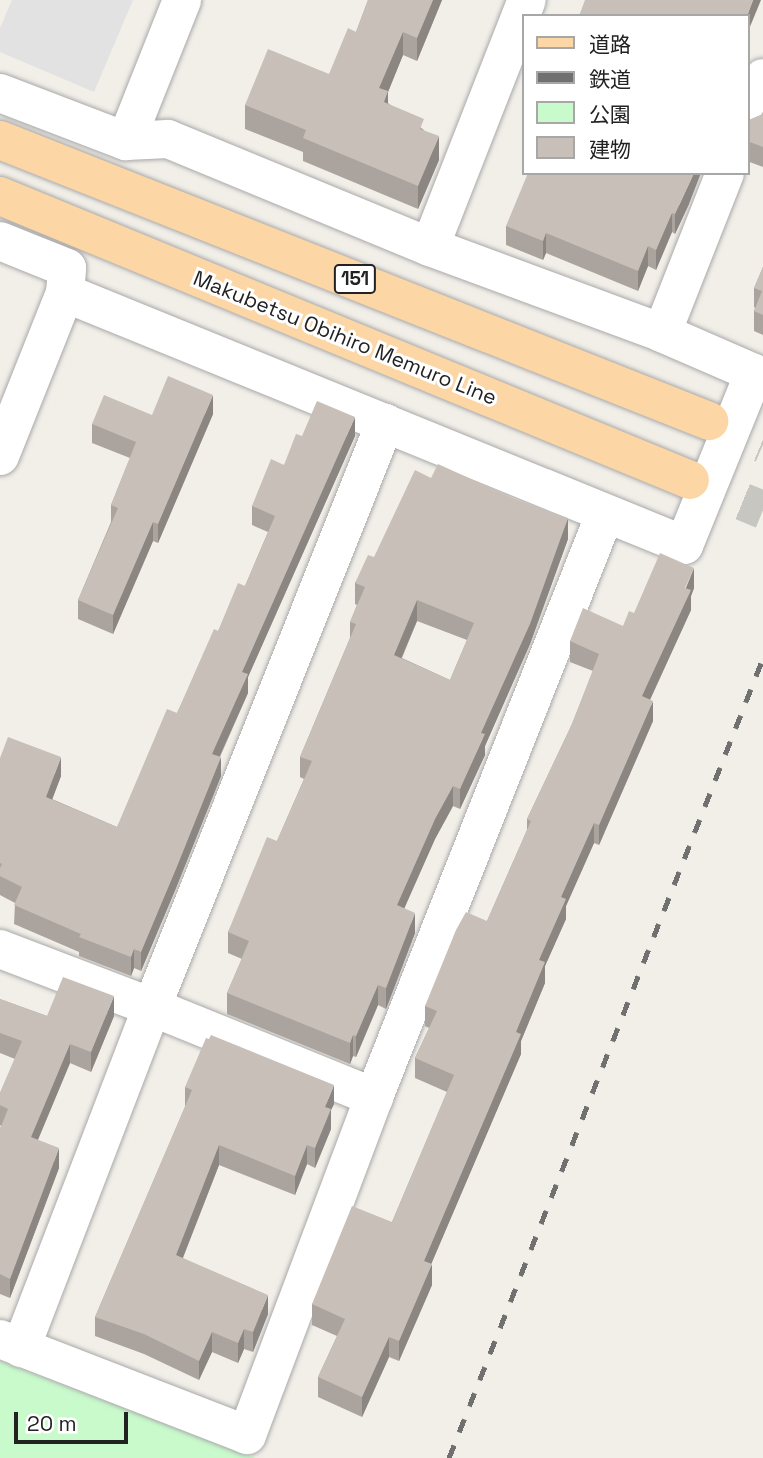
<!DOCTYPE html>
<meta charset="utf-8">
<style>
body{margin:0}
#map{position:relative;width:763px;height:1458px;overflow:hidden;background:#f2efe9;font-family:"Space Grotesk","Noto Sans JP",sans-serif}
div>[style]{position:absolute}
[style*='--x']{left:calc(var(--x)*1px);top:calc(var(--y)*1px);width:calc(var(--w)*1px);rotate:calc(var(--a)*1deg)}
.park>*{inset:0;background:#c8facc}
.parking>*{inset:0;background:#e2e2e2}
.major-tunnel>*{height:38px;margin-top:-19px;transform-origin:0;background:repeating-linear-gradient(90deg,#c8c6c1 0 38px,transparent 0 57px)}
.roads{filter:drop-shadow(0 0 2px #a9a9a9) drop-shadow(0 0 2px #a9a9a9)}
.minor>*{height:38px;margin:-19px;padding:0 19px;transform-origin:19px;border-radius:19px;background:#fff}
.major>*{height:38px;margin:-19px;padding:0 19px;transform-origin:19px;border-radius:19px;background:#fcd6a4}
.rail>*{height:5px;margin-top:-2.5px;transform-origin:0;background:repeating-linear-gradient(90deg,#707070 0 14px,transparent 0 28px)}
.wall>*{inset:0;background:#aba49e}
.shaded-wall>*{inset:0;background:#8b8681}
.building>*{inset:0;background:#c7bfb8}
span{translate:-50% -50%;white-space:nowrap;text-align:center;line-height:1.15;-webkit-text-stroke:6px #fff;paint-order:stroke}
.shield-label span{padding:2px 5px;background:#fff;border:2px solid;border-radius:5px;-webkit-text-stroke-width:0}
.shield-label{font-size:19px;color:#222;font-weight:700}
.street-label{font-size:21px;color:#222}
.legend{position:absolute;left:522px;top:14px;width:228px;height:161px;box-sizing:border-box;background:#fff;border:2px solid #a7a7a7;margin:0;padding:9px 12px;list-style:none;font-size:21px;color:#222}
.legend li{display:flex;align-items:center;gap:14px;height:35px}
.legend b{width:35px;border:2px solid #a7a7a7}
.scale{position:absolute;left:14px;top:1412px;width:114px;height:32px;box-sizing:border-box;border:4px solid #222;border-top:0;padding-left:9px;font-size:21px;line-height:24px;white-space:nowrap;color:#222;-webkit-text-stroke:5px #fff;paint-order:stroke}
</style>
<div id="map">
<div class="park">
<i style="clip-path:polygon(0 1361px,256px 1458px,0 1458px)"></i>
</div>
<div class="parking">
<i style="clip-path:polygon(12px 0,133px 0,94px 92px,0 52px,0 28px)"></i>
</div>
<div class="major-tunnel">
<i style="--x:709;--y:421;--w:59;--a:23.1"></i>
<i style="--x:690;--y:480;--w:79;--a:22.3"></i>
</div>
<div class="roads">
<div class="minor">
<i style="--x:0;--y:93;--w:135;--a:20.9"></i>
<i style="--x:126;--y:141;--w:42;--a:-2.7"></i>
<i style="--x:168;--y:139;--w:283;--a:22.4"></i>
<i style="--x:430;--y:247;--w:247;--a:20.3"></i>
<i style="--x:662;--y:333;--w:100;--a:23.5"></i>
<i style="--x:754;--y:373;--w:186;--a:112.1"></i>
<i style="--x:684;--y:545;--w:668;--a:-157.85"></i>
<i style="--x:65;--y:293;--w:25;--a:-85"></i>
<i style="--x:67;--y:268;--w:72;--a:-158.1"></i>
<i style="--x:747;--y:118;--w:43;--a:-68.2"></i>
<i style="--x:126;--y:141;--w:152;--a:-68.3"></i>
<i style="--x:430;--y:247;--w:265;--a:-68.6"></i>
<i style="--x:662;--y:333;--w:172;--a:-68.5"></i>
<i style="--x:0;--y:456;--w:175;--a:-68.3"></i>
<i style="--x:0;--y:949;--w:163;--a:20.9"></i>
<i style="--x:152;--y:1007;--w:240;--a:22.1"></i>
<i style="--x:0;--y:1339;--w:265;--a:21.2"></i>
<i style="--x:247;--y:1435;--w:361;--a:-69.4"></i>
<i style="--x:374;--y:1097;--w:627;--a:-68.39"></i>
<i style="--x:21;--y:1348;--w:365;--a:-69"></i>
<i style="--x:152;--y:1007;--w:629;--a:-68.25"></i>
</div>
<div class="major">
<i style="--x:0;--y:140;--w:763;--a:21.62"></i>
<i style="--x:0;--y:196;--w:746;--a:22.37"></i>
</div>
</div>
<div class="rail">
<i style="--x:449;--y:1458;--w:859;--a:-68.57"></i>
</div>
<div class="wall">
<i style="clip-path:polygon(368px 0,442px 0,417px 61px,403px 55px,388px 92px,388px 103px,424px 130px,439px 160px,418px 209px,303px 161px,303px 152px,245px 129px,245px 105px,329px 74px,356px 32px)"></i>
<i style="clip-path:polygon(763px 112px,763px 167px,747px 161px,747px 120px,749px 120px,761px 115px)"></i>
<i style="clip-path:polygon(689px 204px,675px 234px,672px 232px,656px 270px,648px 266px,638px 291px,546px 253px,543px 260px,506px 245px,506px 226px)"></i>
<i style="clip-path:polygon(763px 267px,763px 335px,754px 331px,754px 311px,755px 308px,754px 307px,754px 288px)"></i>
<i style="clip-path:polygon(213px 414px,158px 543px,153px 541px,113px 634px,78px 619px,78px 600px,111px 522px,111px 505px,130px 458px,92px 443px,92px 424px,152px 415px)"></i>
<i style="clip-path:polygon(302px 436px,355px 436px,248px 677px,248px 693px,220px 757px,221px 776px,176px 888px,141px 971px,134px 968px,131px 976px,79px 956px,79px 952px,14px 924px,15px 903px,0 895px,0 758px,61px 776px,52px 799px,117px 827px,177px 713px,218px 631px,245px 586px,268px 532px,252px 525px,252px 506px,284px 465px)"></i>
<i style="clip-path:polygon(evenodd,568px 539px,530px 644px,485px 746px,485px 755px,460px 809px,453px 806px,435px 839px,404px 908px,415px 933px,386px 1009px,378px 1005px,356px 1057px,353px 1056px,350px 1064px,227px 1014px,227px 993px,242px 959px,228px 953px,228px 932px,277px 841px,304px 779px,300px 777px,300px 757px,350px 638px,350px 622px,357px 605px,355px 604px,355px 583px,374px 557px,568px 539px,417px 621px,467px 640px,450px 680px,402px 658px,417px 621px)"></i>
<i style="clip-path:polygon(694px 588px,691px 596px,691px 610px,650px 700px,653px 721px,599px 845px,594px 843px,566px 906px,566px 919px,545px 966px,545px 983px,521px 1041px,521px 1054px,431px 1264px,432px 1285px,399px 1361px,389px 1357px,362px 1417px,318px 1397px,318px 1377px,337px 1336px,312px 1325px,312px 1304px,392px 1222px,447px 1092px,415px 1078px,415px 1058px,429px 1028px,425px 1026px,425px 1006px,487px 921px,527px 830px,527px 819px,572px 724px,593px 671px,570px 662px,570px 641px,623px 626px,634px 613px)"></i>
<i style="clip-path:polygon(0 999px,47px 1016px,114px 1016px,91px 1072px,70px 1063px,38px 1140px,59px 1168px,10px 1298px,0 1294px,0 1129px,1px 1126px,0 1125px,0 1093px,15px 1059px,0 1053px)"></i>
<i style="clip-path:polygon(185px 1087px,334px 1104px,331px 1110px,331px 1129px,315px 1168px,307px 1164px,295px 1195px,219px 1165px,183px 1258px,268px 1314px,253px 1352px,244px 1349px,238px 1363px,212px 1352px,199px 1380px,144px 1354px,95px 1336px,95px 1317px,185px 1107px)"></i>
</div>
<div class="shaded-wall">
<i style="clip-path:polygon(433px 0,442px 0,417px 61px,417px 38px)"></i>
<i style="clip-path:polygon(753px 0,761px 0,747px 34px,747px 16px)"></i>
<i style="clip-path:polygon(403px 32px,403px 55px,388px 92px,388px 115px,379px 88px)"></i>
<i style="clip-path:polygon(749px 38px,749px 57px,747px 61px,747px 41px)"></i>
<i style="clip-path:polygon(439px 136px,439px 160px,418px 209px,418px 186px)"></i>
<i style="clip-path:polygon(694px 173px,701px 173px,689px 204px,675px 234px,675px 214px)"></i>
<i style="clip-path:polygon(672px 213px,672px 232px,656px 270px,656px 250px)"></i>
<i style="clip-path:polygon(546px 233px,546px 253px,543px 260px,543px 241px)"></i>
<i style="clip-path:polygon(648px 246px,648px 266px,638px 291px,638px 271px)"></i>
<i style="clip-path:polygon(213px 395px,213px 414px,158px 543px,158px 524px)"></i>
<i style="clip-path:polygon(355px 417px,355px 436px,248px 677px,248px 693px,212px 773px,212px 754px,242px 672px)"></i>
<i style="clip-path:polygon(568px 518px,568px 539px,530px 644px,485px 746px,485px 755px,460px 809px,460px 789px,481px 733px)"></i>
<i style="clip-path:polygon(153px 522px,153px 541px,113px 634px,113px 615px)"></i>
<i style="clip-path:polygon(694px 568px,694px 588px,691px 596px,691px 610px,642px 717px,642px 696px)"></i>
<i style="clip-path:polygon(417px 600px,417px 621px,394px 675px,394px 655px)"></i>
<i style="clip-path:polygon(653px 701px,653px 721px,599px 845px,599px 825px)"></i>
<i style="clip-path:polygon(61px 757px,61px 776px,46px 816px,46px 797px)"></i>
<i style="clip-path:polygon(221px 757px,221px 776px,176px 888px,141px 971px,141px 952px)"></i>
<i style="clip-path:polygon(453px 786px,453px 806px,435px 839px,397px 925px,397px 905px,435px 819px)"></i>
<i style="clip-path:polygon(594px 823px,594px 843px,566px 906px,566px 919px,545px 966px,545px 983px,521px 1041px,521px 1054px,424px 1281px,424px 1261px,516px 1032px,539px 960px,561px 897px)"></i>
<i style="clip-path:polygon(415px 913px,415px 933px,386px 1009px,386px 988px)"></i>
<i style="clip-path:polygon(134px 949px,134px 968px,131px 976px,131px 957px)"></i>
<i style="clip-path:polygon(378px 985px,378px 1005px,356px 1057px,356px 1036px)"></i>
<i style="clip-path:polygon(114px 996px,114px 1016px,91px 1072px,91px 1052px)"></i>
<i style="clip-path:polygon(353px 1035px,353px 1056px,350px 1064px,350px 1043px)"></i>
<i style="clip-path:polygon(70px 1044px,70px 1063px,31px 1156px,31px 1137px)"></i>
<i style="clip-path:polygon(334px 1085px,334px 1104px,331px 1110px,331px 1129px,315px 1168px,315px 1148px,325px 1107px)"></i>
<i style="clip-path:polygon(219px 1145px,219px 1165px,176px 1275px,176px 1255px)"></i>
<i style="clip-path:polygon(307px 1145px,307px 1164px,295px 1195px,295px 1176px)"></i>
<i style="clip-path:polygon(59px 1148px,59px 1168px,10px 1298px,10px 1279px)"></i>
<i style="clip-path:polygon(432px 1264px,432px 1285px,399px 1361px,399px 1341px)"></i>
<i style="clip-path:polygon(268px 1295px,268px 1314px,253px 1352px,253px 1332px)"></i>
<i style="clip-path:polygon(244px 1329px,244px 1349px,238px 1363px,238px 1343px)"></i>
<i style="clip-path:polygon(212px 1332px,212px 1352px,199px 1380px,199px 1361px)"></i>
<i style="clip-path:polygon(389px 1337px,389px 1357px,362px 1417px,362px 1397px)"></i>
</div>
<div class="building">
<i style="clip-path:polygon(368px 0,433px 0,417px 38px,403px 32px,379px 88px,388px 91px,384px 102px,424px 119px,420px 129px,439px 136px,418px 186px,303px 138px,306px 130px,245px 105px,268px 49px,329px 74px,348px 28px,356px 32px)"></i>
<i style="clip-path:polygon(585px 0,753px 0,747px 16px,579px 16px)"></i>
<i style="clip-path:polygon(763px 112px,763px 147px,747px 141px,747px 120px,749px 120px,761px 115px)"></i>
<i style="clip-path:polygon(528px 173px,694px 173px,675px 214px,672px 213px,656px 250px,648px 246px,638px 271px,546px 233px,543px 241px,506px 226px)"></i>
<i style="clip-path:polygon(763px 267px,763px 315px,754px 311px,762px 291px,754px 288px)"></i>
<i style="clip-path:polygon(168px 376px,213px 395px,158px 524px,153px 522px,113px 615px,78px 600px,118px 508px,111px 505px,136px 442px,92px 424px,104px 395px,152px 415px)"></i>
<i style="clip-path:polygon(317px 401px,355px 417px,242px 672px,248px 674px,212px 754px,221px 757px,176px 869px,141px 952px,134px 949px,131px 957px,79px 937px,81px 934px,14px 905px,22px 887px,0 876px,0 868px,2px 864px,0 863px,0 758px,8px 737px,61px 757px,46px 797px,117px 827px,167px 709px,177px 713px,214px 629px,218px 631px,238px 583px,245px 586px,275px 516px,252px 506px,271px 459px,284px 465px,296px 434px,302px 436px)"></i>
<i style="clip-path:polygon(evenodd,438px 464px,515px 499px,568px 518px,530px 624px,481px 733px,485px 734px,460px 789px,453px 786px,435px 819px,397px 905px,415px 913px,386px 988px,378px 985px,356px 1036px,353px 1035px,350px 1043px,227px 993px,249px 941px,228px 932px,267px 837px,277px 841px,312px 761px,300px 757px,356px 624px,350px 622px,365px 587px,355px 583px,368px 555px,374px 557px,415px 470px,431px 478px,438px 464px,417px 600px,474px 623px,450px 680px,394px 655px,417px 600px)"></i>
<i style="clip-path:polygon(660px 553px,694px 568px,685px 588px,691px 590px,642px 696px,653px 701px,599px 825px,594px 823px,561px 897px,566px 899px,539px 960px,545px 962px,516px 1032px,521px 1034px,424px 1261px,432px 1264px,399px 1341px,389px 1337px,362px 1397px,318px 1377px,345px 1319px,312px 1304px,352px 1206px,392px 1222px,454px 1075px,415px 1058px,437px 1011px,425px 1006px,456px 930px,466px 912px,487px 921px,531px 821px,527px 819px,572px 724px,599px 654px,570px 641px,583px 608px,623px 626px,629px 611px,634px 613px)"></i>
<i style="clip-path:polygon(63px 977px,114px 996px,91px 1052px,70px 1044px,31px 1137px,59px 1148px,10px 1279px,0 1274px,0 1129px,8px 1109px,0 1105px,0 1093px,22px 1041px,0 1033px,0 999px,47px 1016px)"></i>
<i style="clip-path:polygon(211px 1035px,334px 1085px,325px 1107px,331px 1109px,315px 1148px,307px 1145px,295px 1176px,219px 1145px,176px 1255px,268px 1295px,253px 1332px,244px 1329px,238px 1343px,212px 1332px,199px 1361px,144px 1334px,95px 1317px,192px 1090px,185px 1087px,206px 1038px,209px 1039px)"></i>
</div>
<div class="shield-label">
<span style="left:355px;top:279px">151</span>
</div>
<div class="street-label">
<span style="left:345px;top:338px;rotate:22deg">Makubetsu Obihiro Memuro Line</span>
</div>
<ul class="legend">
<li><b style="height:9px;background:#fcd6a4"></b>道路</li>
<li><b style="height:9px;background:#707070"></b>鉄道</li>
<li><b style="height:19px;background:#c8facc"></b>公園</li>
<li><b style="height:19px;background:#c7bfb8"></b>建物</li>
</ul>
<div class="scale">20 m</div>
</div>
